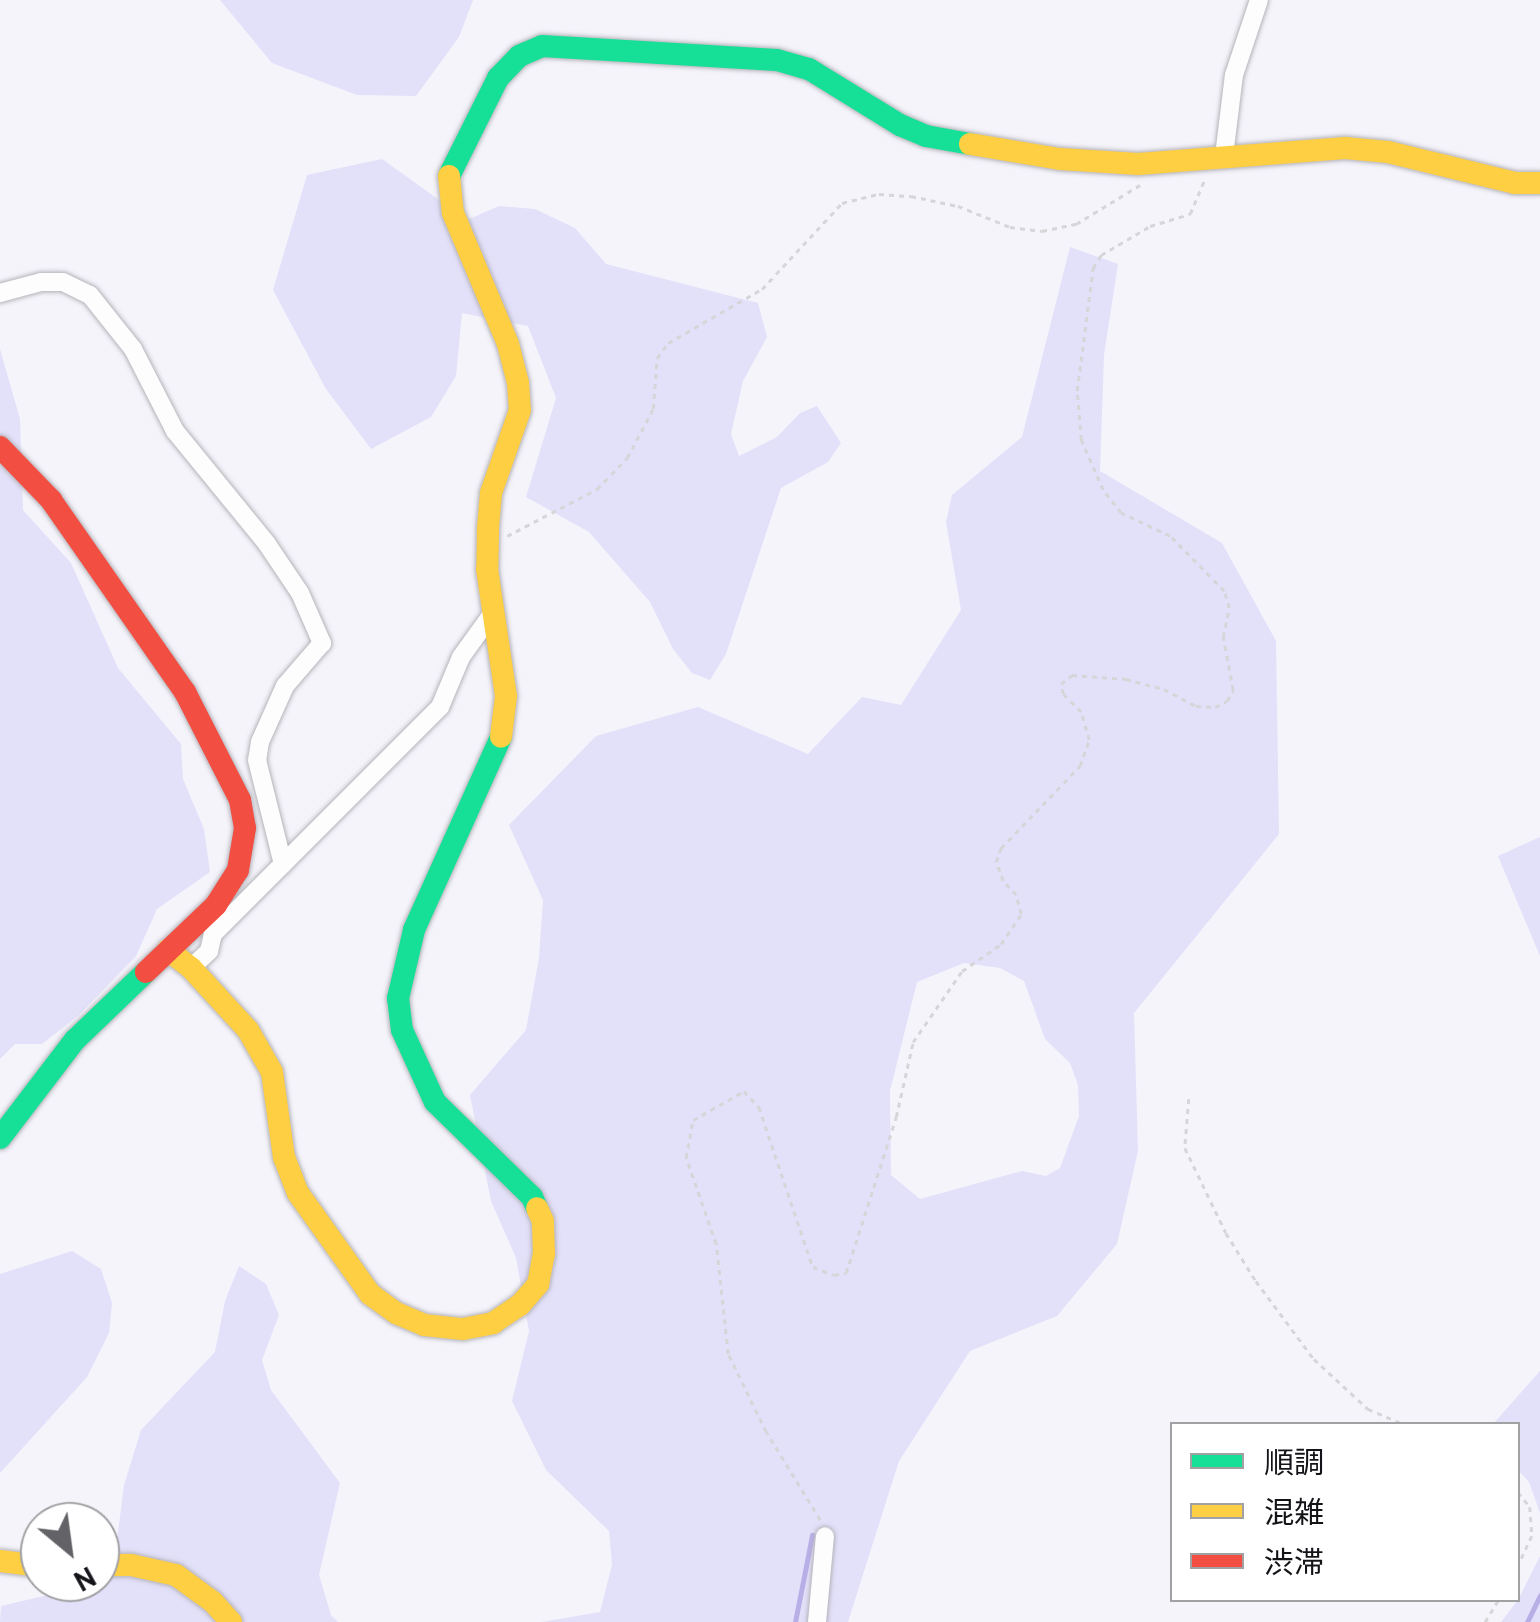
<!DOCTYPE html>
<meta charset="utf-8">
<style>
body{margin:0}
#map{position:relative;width:1540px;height:1622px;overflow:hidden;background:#f5f4fb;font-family:Overpass,"Noto Sans JP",sans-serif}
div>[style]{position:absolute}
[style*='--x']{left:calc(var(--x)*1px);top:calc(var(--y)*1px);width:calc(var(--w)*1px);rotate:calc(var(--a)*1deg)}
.green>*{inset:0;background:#e3e0fa}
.stream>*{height:5px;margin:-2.5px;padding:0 2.5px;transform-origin:2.5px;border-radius:2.5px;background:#b8afe7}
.path>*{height:2.5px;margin-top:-1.25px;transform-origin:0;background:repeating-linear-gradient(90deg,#d6d5d8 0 5px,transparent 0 10px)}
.roads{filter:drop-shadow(0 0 2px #b5b4ba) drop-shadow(0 0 2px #b5b4ba)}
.street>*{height:18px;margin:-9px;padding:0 9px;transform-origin:9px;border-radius:9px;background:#fefdfe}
.fast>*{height:22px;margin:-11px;padding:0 11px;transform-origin:11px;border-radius:11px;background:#16e098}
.slow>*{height:22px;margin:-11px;padding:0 11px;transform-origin:11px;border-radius:11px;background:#ffcf43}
.jam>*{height:22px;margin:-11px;padding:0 11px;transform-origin:11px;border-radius:11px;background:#f24e42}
span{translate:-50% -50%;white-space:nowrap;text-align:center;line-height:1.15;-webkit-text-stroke:8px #fff;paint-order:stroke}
.legend{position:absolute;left:1170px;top:1422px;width:350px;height:180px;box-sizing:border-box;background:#fff;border:2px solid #a1a1a3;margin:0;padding:12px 18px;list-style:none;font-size:30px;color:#141318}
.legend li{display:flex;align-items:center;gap:20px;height:50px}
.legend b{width:50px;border:2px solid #a1a1a3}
.north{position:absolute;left:20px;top:1502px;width:100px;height:100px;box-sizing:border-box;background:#fff;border:2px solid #a1a1a3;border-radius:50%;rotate:151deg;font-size:28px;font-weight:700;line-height:40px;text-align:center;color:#141318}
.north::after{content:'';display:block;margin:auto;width:35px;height:45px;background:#636267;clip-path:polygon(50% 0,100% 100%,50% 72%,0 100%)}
</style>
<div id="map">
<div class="green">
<i style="clip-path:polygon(220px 0,473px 0,459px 37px,416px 96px,357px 95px,272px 63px)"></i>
<i style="clip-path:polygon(382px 159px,467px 220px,499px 206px,535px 209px,575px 228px,606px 264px,758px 303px,767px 337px,743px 381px,731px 434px,739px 456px,777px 437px,800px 413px,817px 406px,841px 443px,828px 462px,781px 488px,726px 654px,710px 680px,692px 673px,673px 649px,650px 602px,589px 532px,526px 497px,556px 398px,528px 326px,462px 313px,456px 376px,431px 417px,371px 449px,326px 389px,273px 290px,307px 175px)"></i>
<i style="clip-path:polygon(evenodd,1070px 247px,1118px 264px,1104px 355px,1100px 471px,1222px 543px,1276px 641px,1279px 834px,1134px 1013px,1138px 1151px,1117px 1244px,1057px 1316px,970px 1351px,899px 1461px,848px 1622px,542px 1622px,600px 1612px,612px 1565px,609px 1531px,546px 1470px,512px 1401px,529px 1331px,516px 1258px,491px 1201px,470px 1095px,526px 1030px,539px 958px,543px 900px,509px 825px,596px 736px,698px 707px,808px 754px,862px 697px,901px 705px,961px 610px,946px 522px,952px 495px,1022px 437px,1070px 247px,964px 963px,1000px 968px,1024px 981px,1045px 1039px,1070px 1063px,1078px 1085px,1079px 1116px,1060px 1168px,1046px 1176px,1022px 1171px,920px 1199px,891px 1175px,890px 1091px,917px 982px,964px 963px)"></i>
<i style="clip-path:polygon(0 349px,20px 419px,23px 510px,71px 563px,118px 668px,181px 744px,183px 779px,204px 829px,210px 872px,157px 909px,136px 956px,79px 1015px,42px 1044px,15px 1044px,0 1059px)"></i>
<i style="clip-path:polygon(1540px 837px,1540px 956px,1498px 856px)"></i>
<i style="clip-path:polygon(72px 1251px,101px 1269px,112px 1303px,109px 1333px,87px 1377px,0 1473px,0 1274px)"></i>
<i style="clip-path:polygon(239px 1266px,266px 1284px,279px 1315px,262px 1360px,271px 1390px,340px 1483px,319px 1575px,331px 1615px,338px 1622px,0 1622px,1px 1606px,112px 1580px,124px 1485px,141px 1430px,215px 1352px,225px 1301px)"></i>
<i style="clip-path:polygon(1540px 1371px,1540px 1513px,1529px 1482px,1518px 1470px,1518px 1424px,1493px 1424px)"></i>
<i style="clip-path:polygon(1540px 1556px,1540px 1622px,1501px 1622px,1518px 1600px)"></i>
</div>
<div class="stream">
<i style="--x:795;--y:1622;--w:89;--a:-78.9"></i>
<i style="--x:1527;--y:1622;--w:30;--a:-64"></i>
</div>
<div class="path">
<i style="--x:507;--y:536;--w:102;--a:-27.6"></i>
<i style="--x:597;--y:489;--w:43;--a:-45.9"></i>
<i style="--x:627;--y:458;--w:55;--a:-62"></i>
<i style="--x:653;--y:409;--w:51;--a:-85.5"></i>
<i style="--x:657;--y:358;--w:19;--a:-54"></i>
<i style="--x:668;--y:343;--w:108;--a:-29.9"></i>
<i style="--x:762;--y:289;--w:117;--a:-47.1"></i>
<i style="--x:842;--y:203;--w:38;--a:-14"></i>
<i style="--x:879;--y:194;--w:32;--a:4"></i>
<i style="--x:911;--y:196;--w:48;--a:12"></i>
<i style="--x:958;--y:206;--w:56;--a:22"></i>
<i style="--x:1010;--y:227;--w:32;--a:7"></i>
<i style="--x:1042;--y:231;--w:35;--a:-12"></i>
<i style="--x:1076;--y:224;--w:75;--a:-31.4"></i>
<i style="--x:1189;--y:1099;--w:49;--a:94.7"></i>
<i style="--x:1185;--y:1148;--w:94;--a:64.2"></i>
<i style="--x:1226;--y:1233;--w:57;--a:58"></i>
<i style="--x:1256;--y:1281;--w:97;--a:53.4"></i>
<i style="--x:1314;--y:1359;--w:74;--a:42.8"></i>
<i style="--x:1368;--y:1409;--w:38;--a:23"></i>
<i style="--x:1518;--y:1492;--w:19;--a:51"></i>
<i style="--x:1530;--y:1507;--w:29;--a:86"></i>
<i style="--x:1532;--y:1536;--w:33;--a:115"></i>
<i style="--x:820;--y:1520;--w:103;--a:-121.5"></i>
<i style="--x:766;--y:1432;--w:87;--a:-116"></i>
<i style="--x:728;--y:1354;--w:111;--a:-96.2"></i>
<i style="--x:716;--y:1244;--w:91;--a:-109.2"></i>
<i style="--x:686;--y:1158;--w:39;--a:-80"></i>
<i style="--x:693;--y:1120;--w:59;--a:-29.6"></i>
<i style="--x:744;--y:1091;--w:22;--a:47"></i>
<i style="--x:759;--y:1107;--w:169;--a:71.4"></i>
<i style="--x:813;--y:1267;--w:22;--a:21"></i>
<i style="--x:834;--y:1275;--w:12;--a:-9"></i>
<i style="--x:846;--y:1273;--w:164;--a:-72.2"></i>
<i style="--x:896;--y:1117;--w:77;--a:-77.2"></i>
<i style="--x:913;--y:1042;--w:86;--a:-55.4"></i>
<i style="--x:962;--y:971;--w:47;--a:-34.7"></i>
<i style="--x:1001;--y:944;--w:36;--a:-56"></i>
<i style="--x:1021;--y:914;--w:20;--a:-105"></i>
<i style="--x:1016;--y:895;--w:19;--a:-133"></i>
<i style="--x:1003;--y:881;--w:20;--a:-110"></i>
<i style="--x:996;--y:862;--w:15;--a:-70"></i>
<i style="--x:1001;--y:848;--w:114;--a:-46.1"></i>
<i style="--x:1080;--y:766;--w:28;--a:-71"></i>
<i style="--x:1089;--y:740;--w:29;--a:-106"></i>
<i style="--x:1081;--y:712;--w:25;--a:-135"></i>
<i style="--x:1063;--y:694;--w:10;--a:-101"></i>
<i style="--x:1061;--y:684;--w:14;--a:-39"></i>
<i style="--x:1072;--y:675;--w:54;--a:4.2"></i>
<i style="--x:1126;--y:679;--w:39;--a:15"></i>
<i style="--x:1164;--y:689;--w:36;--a:28"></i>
<i style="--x:1196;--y:706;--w:19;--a:3"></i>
<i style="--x:1215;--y:707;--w:13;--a:-27"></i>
<i style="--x:1227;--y:701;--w:13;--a:-61"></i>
<i style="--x:1233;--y:690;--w:54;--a:-100.7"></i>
<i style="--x:1223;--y:637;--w:30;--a:-78"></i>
<i style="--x:1229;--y:608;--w:18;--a:-106"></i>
<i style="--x:1224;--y:591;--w:77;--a:-134.5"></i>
<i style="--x:1170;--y:536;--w:54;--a:-154.9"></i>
<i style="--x:1121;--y:513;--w:29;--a:-128"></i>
<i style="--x:1103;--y:490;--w:55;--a:-113.7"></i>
<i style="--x:1081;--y:440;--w:49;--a:-94.7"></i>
<i style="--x:1077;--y:391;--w:124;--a:-82.6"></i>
<i style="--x:1093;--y:268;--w:15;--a:-58"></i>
<i style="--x:1101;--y:255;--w:57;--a:-30.6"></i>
<i style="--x:1150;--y:226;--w:42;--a:-16.7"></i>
<i style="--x:1190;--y:214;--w:36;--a:-67"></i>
<i style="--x:1485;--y:1622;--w:26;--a:-59"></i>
</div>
<div class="roads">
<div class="street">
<i style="--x:1224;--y:156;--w:82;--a:-83"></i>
<i style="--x:1234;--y:75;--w:79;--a:-71.6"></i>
<i style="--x:0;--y:293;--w:42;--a:-15"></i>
<i style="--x:41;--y:282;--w:22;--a:0"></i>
<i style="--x:63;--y:282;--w:30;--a:26"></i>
<i style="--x:90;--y:295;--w:69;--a:51.5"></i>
<i style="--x:133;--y:349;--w:92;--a:62.9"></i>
<i style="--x:175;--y:431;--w:146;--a:50.8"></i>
<i style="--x:267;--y:544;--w:59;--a:56"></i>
<i style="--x:300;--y:593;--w:55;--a:66.3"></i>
<i style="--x:322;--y:643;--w:57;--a:130.7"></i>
<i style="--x:285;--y:686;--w:61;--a:114.1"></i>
<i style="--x:260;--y:742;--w:18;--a:99"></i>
<i style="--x:257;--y:760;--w:107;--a:76"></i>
<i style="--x:191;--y:968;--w:25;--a:-43"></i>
<i style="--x:209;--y:951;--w:17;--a:-77"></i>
<i style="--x:213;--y:934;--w:321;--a:-45"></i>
<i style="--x:440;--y:707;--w:54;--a:-67.2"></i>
<i style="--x:461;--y:657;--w:53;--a:-54.2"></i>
<i style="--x:817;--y:1622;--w:86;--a:-84.7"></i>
</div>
<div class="fast">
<i style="--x:449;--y:176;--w:110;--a:-63.4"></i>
<i style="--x:498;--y:78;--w:30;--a:-46"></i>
<i style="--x:519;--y:56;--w:25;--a:-23"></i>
<i style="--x:542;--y:46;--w:235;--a:3.4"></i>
<i style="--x:777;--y:60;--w:33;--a:16"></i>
<i style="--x:809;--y:69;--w:107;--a:31.6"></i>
<i style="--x:900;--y:125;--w:28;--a:23"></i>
<i style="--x:926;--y:136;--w:45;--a:10.3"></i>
<i style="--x:501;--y:737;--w:212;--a:114.3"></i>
<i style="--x:414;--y:930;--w:70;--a:103.2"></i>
<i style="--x:398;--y:998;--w:32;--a:83"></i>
<i style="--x:402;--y:1030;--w:79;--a:65.4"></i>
<i style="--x:435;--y:1102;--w:136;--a:44.4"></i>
<i style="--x:532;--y:1197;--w:12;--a:66"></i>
<i style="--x:0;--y:1138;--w:123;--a:-52.6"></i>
<i style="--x:75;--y:1040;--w:98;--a:-43.8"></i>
</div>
<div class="slow">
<i style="--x:970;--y:144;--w:91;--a:9.5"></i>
<i style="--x:1060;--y:159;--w:78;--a:3.7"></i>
<i style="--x:1138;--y:164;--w:208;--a:-4.4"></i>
<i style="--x:1345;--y:148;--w:43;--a:5.3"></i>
<i style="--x:1388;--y:152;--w:131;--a:13.7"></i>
<i style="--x:1515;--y:183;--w:25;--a:0"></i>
<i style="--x:449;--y:176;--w:37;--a:84"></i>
<i style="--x:453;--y:213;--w:142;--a:67.2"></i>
<i style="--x:508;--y:344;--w:40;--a:75.6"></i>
<i style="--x:518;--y:383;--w:27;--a:86"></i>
<i style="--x:520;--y:410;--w:88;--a:109.3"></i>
<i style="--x:491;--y:493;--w:37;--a:95"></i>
<i style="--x:488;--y:530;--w:39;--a:91"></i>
<i style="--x:487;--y:569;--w:128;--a:81.5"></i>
<i style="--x:506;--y:696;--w:41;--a:97"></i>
<i style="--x:168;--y:950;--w:29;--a:38"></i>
<i style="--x:191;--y:968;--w:84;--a:47.4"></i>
<i style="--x:248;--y:1030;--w:48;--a:60.3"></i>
<i style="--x:272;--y:1072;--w:86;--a:82"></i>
<i style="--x:284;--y:1157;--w:39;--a:69"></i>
<i style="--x:298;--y:1193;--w:124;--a:54.5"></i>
<i style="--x:370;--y:1294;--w:32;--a:36"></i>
<i style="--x:396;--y:1313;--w:30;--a:23"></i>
<i style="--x:424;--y:1325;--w:39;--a:6"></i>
<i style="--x:463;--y:1329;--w:31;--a:-11"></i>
<i style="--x:493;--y:1323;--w:32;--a:-34"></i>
<i style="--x:520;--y:1305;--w:28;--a:-49"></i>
<i style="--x:538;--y:1284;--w:31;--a:-79"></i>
<i style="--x:544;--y:1254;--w:33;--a:-92"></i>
<i style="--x:543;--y:1221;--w:14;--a:-115"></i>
<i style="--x:0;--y:1561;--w:40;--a:7.1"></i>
<i style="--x:100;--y:1565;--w:31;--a:0"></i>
<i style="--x:131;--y:1565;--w:46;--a:12.5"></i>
<i style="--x:176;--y:1575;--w:46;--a:36.1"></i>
<i style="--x:213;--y:1602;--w:27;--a:48"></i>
</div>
<div class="jam">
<i style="--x:0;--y:447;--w:74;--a:46.1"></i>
<i style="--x:51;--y:500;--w:234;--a:55.1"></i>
<i style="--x:185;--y:692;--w:121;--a:63"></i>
<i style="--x:240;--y:800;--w:28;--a:80"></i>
<i style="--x:245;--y:828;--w:43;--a:99.5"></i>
<i style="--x:238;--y:870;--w:41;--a:122.2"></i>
<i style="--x:216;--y:905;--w:97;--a:136.3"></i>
</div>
</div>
<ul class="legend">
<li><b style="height:12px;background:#16e098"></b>順調</li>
<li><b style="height:12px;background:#ffcf43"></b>混雑</li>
<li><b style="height:12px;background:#f24e42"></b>渋滞</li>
</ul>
<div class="north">N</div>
</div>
